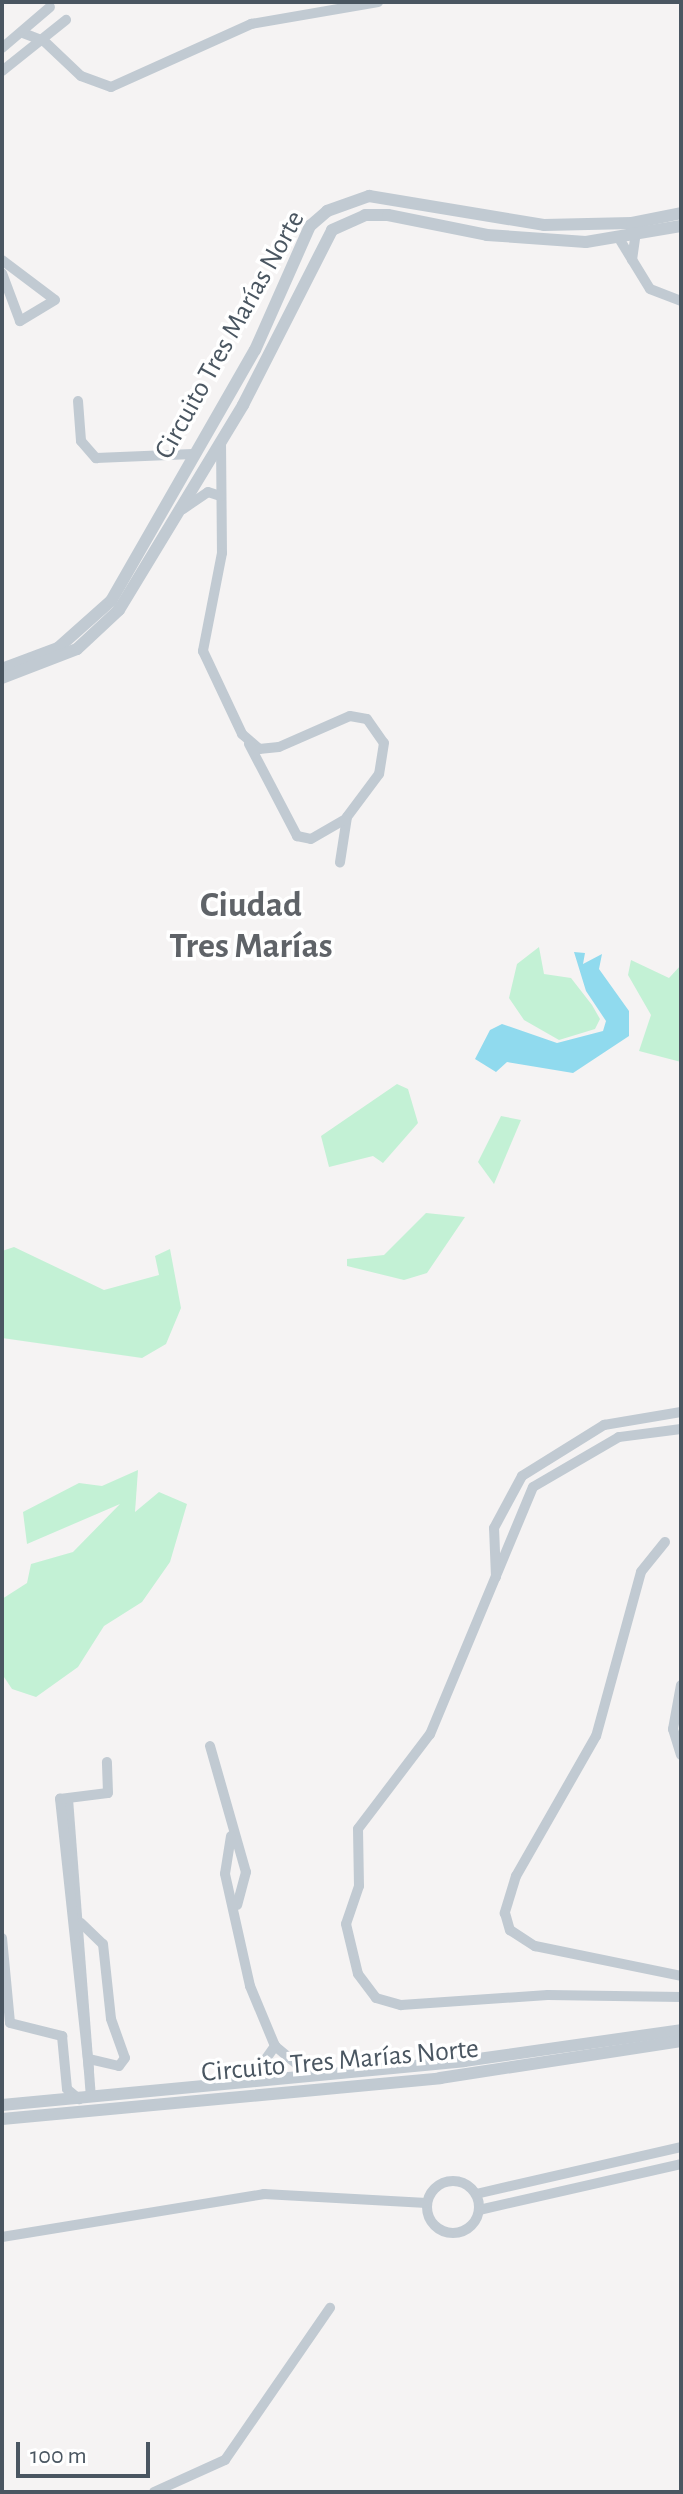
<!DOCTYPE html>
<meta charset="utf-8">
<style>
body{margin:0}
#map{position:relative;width:683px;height:2494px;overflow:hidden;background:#f5f3f3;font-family:"Alegreya Sans",sans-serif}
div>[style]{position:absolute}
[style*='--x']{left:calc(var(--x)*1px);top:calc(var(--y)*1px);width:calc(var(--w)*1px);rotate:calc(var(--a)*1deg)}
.green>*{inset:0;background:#c3f1d5}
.water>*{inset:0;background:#90daee}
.minor>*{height:10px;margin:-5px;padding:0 5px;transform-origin:5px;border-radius:5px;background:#c1cad2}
.minor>.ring{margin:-5px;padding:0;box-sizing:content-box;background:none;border:10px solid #c1cad2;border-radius:50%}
.tertiary>*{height:12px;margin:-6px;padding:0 6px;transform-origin:6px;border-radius:6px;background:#c1cad2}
span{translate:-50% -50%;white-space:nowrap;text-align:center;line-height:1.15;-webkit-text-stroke:7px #fff;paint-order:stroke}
.street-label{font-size:28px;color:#4a5661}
.district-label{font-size:36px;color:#5f6368;font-weight:700}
.frame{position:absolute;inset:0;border:4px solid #4a5661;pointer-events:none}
.scale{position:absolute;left:16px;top:2442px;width:134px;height:36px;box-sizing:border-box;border:4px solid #4a5661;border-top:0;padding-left:10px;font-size:24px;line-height:28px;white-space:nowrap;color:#4a5661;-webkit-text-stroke:6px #fff;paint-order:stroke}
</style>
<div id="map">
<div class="green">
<i style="clip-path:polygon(539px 947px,544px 974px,571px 978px,592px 1005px,600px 1019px,595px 1029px,559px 1040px,524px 1020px,509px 998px,517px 964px)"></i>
<i style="clip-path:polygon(631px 960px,669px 978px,681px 965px,681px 1062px,639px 1051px,651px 1015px,628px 975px)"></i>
<i style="clip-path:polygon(397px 1084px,408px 1089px,418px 1123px,383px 1163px,373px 1156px,329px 1167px,321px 1136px)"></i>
<i style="clip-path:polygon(501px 1116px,521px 1120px,494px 1184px,478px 1162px)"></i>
<i style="clip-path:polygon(426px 1213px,465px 1217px,427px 1273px,404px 1280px,347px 1266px,347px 1259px,384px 1255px)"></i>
<i style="clip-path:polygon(14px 1247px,104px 1290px,159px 1275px,155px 1256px,170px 1249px,181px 1308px,166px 1344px,142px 1358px,2px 1338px,2px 1251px)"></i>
<i style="clip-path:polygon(138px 1470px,135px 1512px,159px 1492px,187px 1504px,170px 1562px,142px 1602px,104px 1626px,78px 1667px,36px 1697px,12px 1689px,2px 1674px,2px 1599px,27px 1583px,31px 1564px,73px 1552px,120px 1504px,27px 1544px,23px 1512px,79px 1483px,102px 1486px)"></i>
</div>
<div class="water">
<i style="clip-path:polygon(574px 952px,585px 953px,583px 964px,602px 954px,599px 969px,629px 1011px,629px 1036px,573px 1073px,507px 1062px,496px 1072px,475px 1059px,490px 1030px,502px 1024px,557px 1043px,603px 1031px,606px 1021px,586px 991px)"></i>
</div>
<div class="minor">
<i style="--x:23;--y:33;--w:22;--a:21"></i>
<i style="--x:44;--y:41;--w:51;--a:43.4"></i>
<i style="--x:81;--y:76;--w:32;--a:20"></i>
<i style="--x:111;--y:87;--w:154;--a:-24.2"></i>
<i style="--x:251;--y:24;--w:129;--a:-9.8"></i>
<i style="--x:2;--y:48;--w:63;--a:-40.5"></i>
<i style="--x:2;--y:71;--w:82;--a:-38.6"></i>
<i style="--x:620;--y:240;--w:57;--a:58.5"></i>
<i style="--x:650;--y:289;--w:33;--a:21"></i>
<i style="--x:2;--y:260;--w:66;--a:37"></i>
<i style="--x:55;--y:300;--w:41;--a:149"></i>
<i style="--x:20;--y:321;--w:51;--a:-110.6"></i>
<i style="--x:632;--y:260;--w:22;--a:-82"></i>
<i style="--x:78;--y:401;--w:40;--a:85.7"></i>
<i style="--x:81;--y:441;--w:23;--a:49"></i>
<i style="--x:96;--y:458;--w:97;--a:-2.4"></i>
<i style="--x:221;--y:441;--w:112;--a:89.5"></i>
<i style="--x:222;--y:553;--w:100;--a:101"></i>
<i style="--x:203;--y:651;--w:92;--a:64.8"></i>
<i style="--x:242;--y:734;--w:23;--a:41"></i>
<i style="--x:259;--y:749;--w:20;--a:-6"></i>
<i style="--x:279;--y:747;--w:77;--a:-23.6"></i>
<i style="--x:350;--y:716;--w:17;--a:10"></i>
<i style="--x:367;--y:719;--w:29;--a:55"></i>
<i style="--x:384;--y:743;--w:31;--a:99"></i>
<i style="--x:379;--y:774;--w:54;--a:126.7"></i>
<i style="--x:347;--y:817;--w:46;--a:98.8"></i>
<i style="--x:183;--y:509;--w:30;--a:-34"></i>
<i style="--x:208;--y:492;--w:13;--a:18"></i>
<i style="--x:249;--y:744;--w:104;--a:62.4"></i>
<i style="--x:297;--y:836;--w:14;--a:12"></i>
<i style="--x:311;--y:839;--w:39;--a:-30"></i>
<i style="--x:681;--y:1429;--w:63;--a:172.6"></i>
<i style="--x:619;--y:1437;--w:99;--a:149.8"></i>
<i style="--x:533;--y:1487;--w:268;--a:112.6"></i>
<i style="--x:430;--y:1734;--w:119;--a:127.2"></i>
<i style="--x:358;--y:1829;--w:57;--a:89"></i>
<i style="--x:359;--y:1886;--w:40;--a:108.9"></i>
<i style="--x:346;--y:1924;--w:51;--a:76.5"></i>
<i style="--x:358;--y:1974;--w:30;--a:53"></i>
<i style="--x:376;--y:1998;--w:26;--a:16"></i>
<i style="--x:401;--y:2005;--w:147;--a:-3.9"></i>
<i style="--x:548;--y:1995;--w:133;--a:0.9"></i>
<i style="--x:665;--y:1542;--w:38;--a:129"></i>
<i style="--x:641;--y:1572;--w:170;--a:105.3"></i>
<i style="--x:596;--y:1736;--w:161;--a:119.7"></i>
<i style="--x:516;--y:1876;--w:39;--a:107"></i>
<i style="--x:505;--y:1913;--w:18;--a:74"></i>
<i style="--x:510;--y:1930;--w:30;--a:33"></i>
<i style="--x:535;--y:1946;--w:149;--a:11.6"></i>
<i style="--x:496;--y:1577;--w:49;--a:-92.3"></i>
<i style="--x:494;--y:1528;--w:59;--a:-61.7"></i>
<i style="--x:522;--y:1476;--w:97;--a:-31.9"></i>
<i style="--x:604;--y:1425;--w:78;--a:-9.6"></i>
<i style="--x:681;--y:1685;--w:45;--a:100.3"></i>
<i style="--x:673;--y:1729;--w:27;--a:73"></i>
<i style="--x:210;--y:1746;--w:131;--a:74.1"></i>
<i style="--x:246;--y:1872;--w:34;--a:105"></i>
<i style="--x:68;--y:1799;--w:299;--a:85.6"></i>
<i style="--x:231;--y:1836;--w:38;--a:99"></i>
<i style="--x:225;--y:1874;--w:115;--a:77.4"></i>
<i style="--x:250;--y:1986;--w:65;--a:67.4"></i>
<i style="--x:275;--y:2046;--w:47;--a:39.8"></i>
<i style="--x:81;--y:1923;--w:30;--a:44"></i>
<i style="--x:103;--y:1944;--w:75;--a:83.9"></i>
<i style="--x:111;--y:2019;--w:41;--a:70.3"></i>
<i style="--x:125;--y:2058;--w:10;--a:127"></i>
<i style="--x:119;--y:2066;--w:28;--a:-167"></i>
<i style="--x:2;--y:1938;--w:85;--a:84.6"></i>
<i style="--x:10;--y:2023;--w:54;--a:14"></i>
<i style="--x:62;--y:2036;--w:53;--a:84.6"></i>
<i style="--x:67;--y:2089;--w:16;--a:40"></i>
<i style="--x:89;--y:2070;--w:273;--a:-96.1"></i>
<i style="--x:60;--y:1799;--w:48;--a:-7.1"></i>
<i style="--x:108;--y:1793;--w:31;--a:-92"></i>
<i style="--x:251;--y:2080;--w:42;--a:-54.8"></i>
<i class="ring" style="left:427px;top:2181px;width:42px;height:42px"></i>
<i style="--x:476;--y:2194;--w:210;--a:-12.9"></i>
<i style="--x:479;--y:2210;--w:207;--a:-12.8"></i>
<i style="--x:2;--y:2237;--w:266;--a:-9.3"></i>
<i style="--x:264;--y:2194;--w:163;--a:3.2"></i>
<i style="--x:154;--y:2492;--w:78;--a:-24.3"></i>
<i style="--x:225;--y:2460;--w:185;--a:-55.4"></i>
</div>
<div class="tertiary">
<i style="--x:2;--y:669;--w:60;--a:-20.6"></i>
<i style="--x:58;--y:648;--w:71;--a:-41.6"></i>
<i style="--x:111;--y:601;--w:289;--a:-60.2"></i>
<i style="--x:255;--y:350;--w:136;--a:-66.1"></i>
<i style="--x:310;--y:226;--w:23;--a:-41"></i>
<i style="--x:327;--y:211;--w:45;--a:-19.7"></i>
<i style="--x:369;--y:196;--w:177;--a:9.4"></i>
<i style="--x:544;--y:225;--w:88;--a:-1.3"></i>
<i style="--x:632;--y:223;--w:50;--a:-11.5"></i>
<i style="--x:2;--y:678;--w:80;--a:-21.1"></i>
<i style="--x:77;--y:649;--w:57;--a:-42.9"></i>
<i style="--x:119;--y:610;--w:240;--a:-58.8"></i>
<i style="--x:243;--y:405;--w:196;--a:-63"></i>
<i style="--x:332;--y:230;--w:36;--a:-24"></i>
<i style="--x:365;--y:215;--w:23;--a:0"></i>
<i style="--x:388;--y:215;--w:101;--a:11.4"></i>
<i style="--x:487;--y:235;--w:99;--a:4"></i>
<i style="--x:586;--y:242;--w:96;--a:-9.6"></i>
<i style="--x:2;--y:2105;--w:464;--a:-5.4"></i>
<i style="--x:464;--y:2061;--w:219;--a:-8.1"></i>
<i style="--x:2;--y:2119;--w:440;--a:-5.3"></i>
<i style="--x:440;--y:2078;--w:244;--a:-8.7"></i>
</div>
<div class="street-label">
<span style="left:230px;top:335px;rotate:-61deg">Circuito Tres Marías Norte</span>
<span style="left:340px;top:2061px;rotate:-5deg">Circuito Tres Marías Norte</span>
</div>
<div class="district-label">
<span style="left:251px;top:926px">Ciudad<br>Tres Marías</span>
</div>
<div class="frame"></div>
<div class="scale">100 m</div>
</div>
